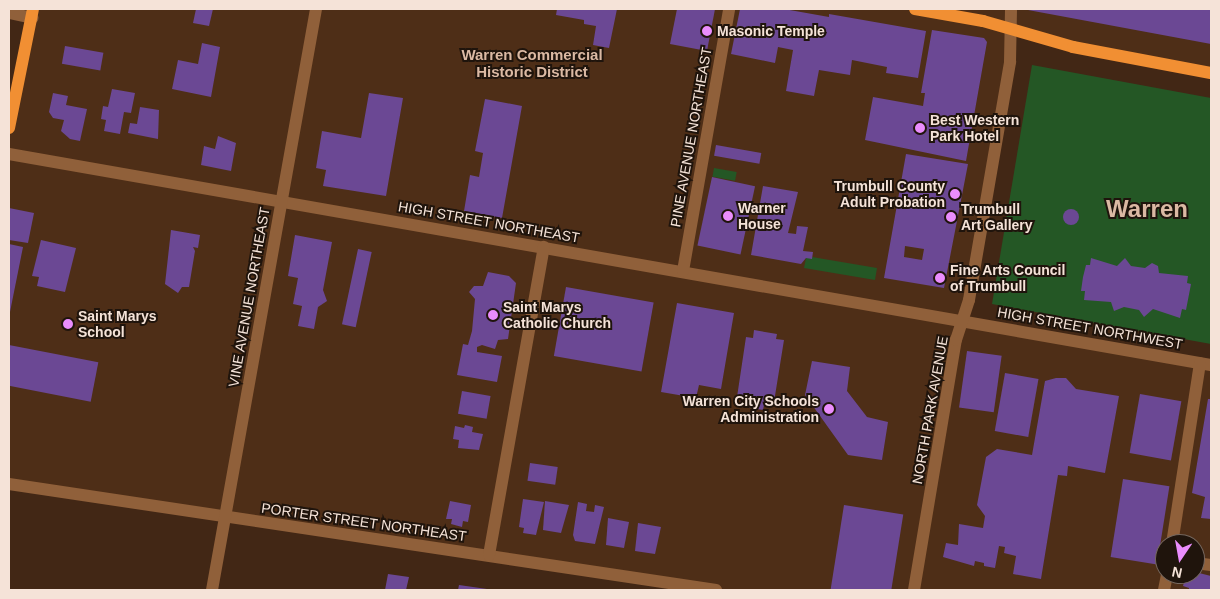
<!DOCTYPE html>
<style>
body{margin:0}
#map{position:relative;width:1220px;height:599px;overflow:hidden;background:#422715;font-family:Arial,sans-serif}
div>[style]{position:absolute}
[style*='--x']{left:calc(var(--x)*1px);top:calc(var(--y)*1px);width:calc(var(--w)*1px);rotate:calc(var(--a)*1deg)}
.built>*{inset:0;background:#4e2e17}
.green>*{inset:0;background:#245725;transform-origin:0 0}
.building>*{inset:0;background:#6b4894;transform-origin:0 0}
.round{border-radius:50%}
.minor>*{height:12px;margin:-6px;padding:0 6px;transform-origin:6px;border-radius:6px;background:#90603a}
.major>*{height:12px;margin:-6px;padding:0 6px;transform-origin:6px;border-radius:6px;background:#f18f33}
.dots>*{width:14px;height:14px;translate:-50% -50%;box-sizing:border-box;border:2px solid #1f140c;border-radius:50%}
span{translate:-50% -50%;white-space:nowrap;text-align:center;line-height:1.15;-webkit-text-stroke:4px #1f140c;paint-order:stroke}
.poi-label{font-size:14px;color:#f5e3d8;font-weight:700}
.left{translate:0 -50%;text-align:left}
.right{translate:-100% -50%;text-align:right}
.street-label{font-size:14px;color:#f5e3d8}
.neighbourhood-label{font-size:15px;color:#dbb9a3;font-weight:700}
.town-label{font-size:24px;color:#dbb9a3;font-weight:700}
.frame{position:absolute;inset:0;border:10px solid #f5e3d8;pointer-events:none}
.north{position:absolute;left:1155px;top:534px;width:50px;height:50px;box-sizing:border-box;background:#1f140c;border:1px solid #75675e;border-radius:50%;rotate:192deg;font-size:14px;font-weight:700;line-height:20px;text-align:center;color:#f5e3d8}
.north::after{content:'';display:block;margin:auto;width:18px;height:22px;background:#ea8dfd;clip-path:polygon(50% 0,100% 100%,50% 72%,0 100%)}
</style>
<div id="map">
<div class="built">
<i style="clip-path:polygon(evenodd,33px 9px,1211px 9px,1211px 73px,1010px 28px,963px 320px,1211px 365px,1211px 590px,716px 590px,9px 484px,9px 128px,33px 9px,1165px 544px,1195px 544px,1195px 574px,1165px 574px,1165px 544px)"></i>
</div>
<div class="green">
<i style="clip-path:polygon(1032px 65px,1211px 98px,1211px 344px,992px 304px)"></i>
<i style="left:714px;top:168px;width:23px;height:9px;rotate:10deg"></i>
<i style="clip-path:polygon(812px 257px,877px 268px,875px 280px,804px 268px,806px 258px)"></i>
</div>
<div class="building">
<i style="clip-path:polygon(196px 9px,213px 9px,209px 26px,193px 23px)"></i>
<i style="clip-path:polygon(557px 9px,617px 9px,609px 48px,593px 45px,596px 26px,584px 24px,584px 20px,556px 15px)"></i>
<i style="clip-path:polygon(677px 9px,715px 9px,707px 51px,670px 44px)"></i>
<i style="clip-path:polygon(740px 9px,784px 9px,829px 17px,829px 14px,926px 31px,918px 78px,886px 73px,887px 67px,852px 60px,850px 75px,819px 70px,814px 96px,786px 91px,793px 50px,778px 47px,775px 63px,731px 54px)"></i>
<i style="clip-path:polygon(1028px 9px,1211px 9px,1211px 44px,1028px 10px)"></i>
<i style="clip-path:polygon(932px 30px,984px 38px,987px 42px,966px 161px,865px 140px,873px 97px,923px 106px,925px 93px,921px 93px)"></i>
<i style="clip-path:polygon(202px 43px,220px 47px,211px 97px,172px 89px,178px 60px,198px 64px)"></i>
<i style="left:65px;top:46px;width:39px;height:18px;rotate:10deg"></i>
<i style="clip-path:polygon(112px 89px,135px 93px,131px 113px,124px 112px,120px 134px,104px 131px,106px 120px,101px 119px,103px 106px,108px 107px)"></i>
<i style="clip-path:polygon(53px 93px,68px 96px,66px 105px,87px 109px,80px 141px,70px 139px,61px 131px,64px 120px,53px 118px,49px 112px)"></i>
<i style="clip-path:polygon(369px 93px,403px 98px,386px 196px,323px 186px,326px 170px,316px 168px,322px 131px,361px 138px)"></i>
<i style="clip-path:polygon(485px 99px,522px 106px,502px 218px,464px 211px,470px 175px,479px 177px,483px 153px,475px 151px)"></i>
<i style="clip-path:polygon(140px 107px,159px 110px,158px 139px,128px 133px,130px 123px,137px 124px)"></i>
<i style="clip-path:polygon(218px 136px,236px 143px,231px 171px,201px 165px,204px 146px,215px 149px)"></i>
<i style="left:716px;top:145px;width:46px;height:11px;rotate:10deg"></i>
<i style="clip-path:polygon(evenodd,906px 154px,968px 164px,944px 288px,884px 278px,906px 154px,905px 246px,924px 249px,922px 260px,904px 257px,905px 246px)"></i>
<i style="left:712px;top:177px;width:44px;height:70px;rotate:12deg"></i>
<i style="clip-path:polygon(763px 186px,798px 192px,788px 233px,796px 234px,797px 226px,808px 227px,803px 251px,813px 252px,812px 259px,806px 258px,801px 264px,751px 255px)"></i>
<i style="clip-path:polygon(9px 208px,34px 213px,28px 243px,9px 240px)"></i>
<i class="round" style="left:1063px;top:209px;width:16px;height:16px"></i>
<i style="clip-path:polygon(171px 230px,200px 235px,198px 248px,193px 247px,195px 251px,189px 287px,182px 287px,178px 293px,165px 284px)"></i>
<i style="clip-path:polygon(295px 235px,332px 242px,323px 290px,327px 301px,318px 307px,314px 329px,298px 326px,302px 306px,293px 304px,298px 278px,288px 276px)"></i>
<i style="clip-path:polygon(41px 240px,76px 248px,65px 292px,37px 286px,39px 277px,32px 276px)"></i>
<i style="clip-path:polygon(9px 244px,23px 247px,10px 312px,9px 312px)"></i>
<i style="left:358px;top:249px;width:14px;height:77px;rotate:12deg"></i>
<i style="clip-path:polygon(1091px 258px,1117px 266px,1125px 258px,1131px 266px,1145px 268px,1152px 263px,1158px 266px,1159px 273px,1188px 276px,1187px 283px,1191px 284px,1186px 310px,1182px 309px,1180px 318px,1153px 309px,1144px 317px,1139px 310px,1124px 307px,1114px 311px,1111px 302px,1084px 300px,1085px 291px,1081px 291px,1083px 277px,1086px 265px,1090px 265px)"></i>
<i style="clip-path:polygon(488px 272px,509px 276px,516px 283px,508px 339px,498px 340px,495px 349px,482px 345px,477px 347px,477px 352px,502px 356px,497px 382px,457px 375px,463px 344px,468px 345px,472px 331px,475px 299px,469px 292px,474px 286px,483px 286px)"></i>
<i style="left:566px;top:287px;width:89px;height:70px;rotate:10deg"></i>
<i style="clip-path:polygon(677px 303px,734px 313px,721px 389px,699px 385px,696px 398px,661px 392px)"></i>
<i style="clip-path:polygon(754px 330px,777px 334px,776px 339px,784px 340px,774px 402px,765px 400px,763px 410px,740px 406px,741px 398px,737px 397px,746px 337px,753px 338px)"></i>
<i style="left:9px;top:345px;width:91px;height:40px;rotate:11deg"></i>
<i style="left:967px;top:351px;width:35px;height:57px;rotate:8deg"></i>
<i style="clip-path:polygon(812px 361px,850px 367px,847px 391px,867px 417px,888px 422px,882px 460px,848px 455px,805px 395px)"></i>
<i style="left:1005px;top:373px;width:34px;height:59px;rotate:10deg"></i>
<i style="clip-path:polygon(1056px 378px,1066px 378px,1076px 389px,1119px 396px,1105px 473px,1068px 466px,1067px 476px,1058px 475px,1041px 579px,1013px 574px,1016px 556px,1004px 553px,1005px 547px,999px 546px,995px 568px,984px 566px,984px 563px,975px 561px,974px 566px,943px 557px,946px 543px,958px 545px,959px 524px,983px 528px,985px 516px,977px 505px,986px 457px,997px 449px,1032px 455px,1045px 381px)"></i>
<i style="left:462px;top:391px;width:29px;height:23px;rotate:10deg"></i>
<i style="left:1140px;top:394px;width:42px;height:60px;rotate:10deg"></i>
<i style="clip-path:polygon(1208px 399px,1211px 399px,1211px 519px,1201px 518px,1205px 497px,1192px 493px)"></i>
<i style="clip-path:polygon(465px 425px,473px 427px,472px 432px,483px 434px,479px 450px,458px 448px,459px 440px,453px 439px,455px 426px,464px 428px)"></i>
<i style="left:530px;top:463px;width:28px;height:18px;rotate:8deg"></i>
<i style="left:1123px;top:479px;width:47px;height:79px;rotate:9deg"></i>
<i style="clip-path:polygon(523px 499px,544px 502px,536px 535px,523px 533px,524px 528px,519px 527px)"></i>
<i style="clip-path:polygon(450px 501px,471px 505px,468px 522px,463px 521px,462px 527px,451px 524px,452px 519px,446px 519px)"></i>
<i style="clip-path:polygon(545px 501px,569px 505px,561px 533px,543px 530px)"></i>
<i style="clip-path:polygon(578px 502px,587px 504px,586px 511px,594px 512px,595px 505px,604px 507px,595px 544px,575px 541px,573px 535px)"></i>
<i style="left:844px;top:505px;width:60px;height:86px;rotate:9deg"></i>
<i style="clip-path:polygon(608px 518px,629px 522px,624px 548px,606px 545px)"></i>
<i style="clip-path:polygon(638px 523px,661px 527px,655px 554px,635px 551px)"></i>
<i style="clip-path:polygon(1195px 572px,1211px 576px,1210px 590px,1189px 590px,1189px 588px,1183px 586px,1186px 574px)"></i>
<i style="clip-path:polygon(388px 574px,409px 577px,406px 590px,385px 590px)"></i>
<i style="clip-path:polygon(459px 585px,487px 589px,486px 590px,458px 590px)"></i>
</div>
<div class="minor">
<i style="--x:9;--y:13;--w:24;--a:12"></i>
<i style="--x:9;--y:154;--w:1220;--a:9.96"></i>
<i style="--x:683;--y:271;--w:266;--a:-80"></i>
<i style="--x:9;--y:484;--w:715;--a:8.53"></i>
<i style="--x:1172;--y:544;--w:183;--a:-81.2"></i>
<i style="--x:489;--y:555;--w:313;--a:-79.9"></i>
<i style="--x:1195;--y:563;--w:16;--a:7"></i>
<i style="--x:212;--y:590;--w:590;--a:-79.85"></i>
<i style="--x:914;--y:590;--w:254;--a:-80.5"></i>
<i style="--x:956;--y:340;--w:42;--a:-72"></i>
<i style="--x:969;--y:300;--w:242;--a:-80.2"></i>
<i style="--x:1010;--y:62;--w:53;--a:-88.9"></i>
<i style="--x:1164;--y:590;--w:16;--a:-79"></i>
</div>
<div class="major">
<i style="--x:915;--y:9;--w:69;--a:10"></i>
<i style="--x:983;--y:21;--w:94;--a:16.1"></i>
<i style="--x:1073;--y:47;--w:140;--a:10.7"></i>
<i style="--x:9;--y:128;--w:121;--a:-78.6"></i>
</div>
<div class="dots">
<i style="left:707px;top:31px;background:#ea8dfd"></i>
<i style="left:920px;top:128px;background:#ea8dfd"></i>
<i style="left:955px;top:194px;background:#ea8dfd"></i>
<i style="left:728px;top:216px;background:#ea8dfd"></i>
<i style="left:951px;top:217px;background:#ea8dfd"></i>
<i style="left:940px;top:278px;background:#ea8dfd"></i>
<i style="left:493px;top:315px;background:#ea8dfd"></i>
<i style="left:68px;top:324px;background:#ea8dfd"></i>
<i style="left:829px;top:409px;background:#ea8dfd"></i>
</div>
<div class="poi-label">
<span class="left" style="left:717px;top:31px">Masonic Temple</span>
<span class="left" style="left:930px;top:128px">Best Western<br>Park Hotel</span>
<span class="right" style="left:945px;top:194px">Trumbull County<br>Adult Probation</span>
<span class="left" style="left:738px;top:216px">Warner<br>House</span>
<span class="left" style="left:961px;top:217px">Trumbull<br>Art Gallery</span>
<span class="left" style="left:950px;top:278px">Fine Arts Council<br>of Trumbull</span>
<span class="left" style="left:503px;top:315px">Saint Marys<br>Catholic Church</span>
<span class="left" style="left:78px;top:324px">Saint Marys<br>School</span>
<span class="right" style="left:819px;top:409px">Warren City Schools<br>Administration</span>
</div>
<div class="street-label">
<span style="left:691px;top:137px;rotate:-80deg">PINE AVENUE NORTHEAST</span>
<span style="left:489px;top:222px;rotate:10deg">HIGH STREET NORTHEAST</span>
<span style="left:249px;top:297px;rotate:-80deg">VINE AVENUE NORTHEAST</span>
<span style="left:1090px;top:328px;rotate:10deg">HIGH STREET NORTHWEST</span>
<span style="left:930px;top:410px;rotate:-80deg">NORTH PARK AVENUE</span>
<span style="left:364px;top:522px;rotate:8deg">PORTER STREET NORTHEAST</span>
</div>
<div class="neighbourhood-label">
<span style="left:532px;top:63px">Warren Commercial<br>Historic District</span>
</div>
<div class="town-label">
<span style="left:1147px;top:209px">Warren</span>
</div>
<div class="frame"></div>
<div class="north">N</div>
</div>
